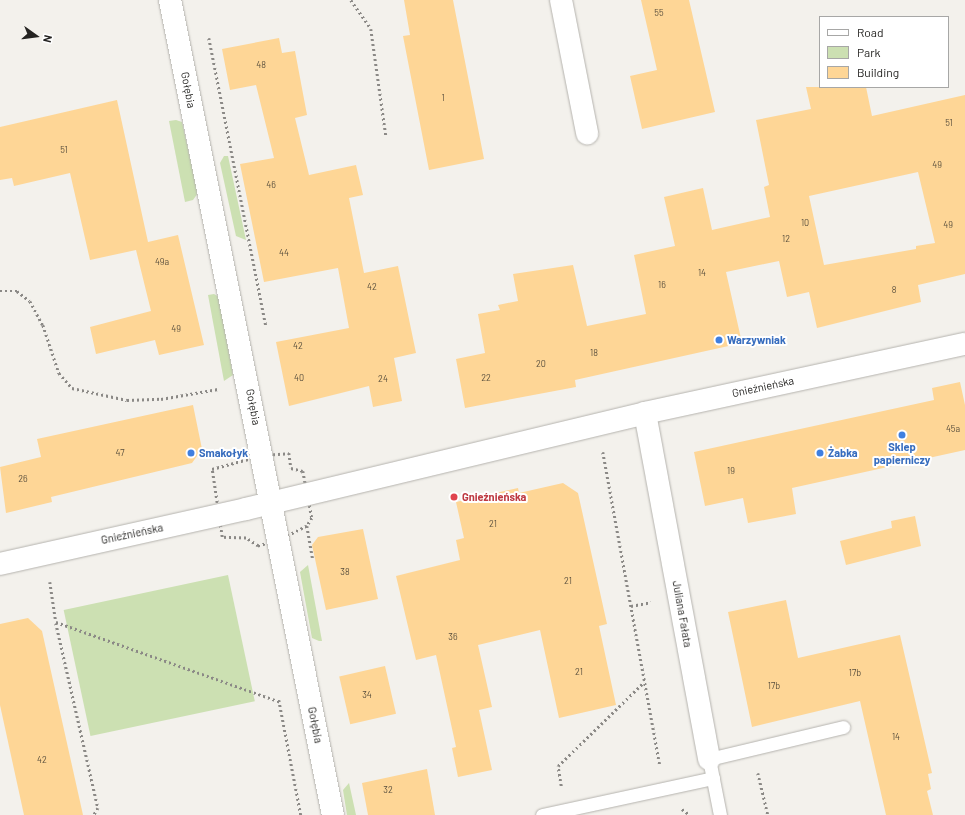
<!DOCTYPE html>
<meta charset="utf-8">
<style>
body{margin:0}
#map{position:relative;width:965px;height:815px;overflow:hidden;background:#f3f1ec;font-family:Barlow,sans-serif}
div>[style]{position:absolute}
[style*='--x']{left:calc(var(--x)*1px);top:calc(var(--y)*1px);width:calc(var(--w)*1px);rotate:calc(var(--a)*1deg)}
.green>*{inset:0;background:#cce0b2;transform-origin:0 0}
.building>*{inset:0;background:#fed696;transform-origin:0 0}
.path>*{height:2.5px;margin-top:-1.25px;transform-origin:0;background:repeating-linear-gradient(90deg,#8b8986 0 2px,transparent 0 5px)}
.roads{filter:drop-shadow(0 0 1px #b5b3ae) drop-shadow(0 0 1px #b5b3ae)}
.lane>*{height:13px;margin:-6.5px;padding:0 6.5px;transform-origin:6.5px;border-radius:6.5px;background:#fff}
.street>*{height:22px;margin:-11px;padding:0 11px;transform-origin:11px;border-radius:11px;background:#fff}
.dots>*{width:11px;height:11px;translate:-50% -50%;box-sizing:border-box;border:2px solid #fff;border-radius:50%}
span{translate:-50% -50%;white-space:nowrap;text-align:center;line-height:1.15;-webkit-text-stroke:4px #fff;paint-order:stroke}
.number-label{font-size:9px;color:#5a503e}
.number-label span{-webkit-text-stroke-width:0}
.street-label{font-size:11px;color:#242321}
.shop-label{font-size:11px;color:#366cbe;font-weight:700}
.left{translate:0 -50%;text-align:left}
.health-label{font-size:11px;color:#be3a42;font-weight:700}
.legend{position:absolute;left:819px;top:16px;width:130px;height:72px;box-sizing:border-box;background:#fff;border:1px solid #a7a7a6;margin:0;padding:5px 7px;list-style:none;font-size:12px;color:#242321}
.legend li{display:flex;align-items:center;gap:8px;height:20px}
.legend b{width:20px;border:1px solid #a7a7a6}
.north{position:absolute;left:16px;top:16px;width:40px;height:40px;-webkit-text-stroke:3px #fff;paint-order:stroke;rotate:104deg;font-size:11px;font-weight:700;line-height:16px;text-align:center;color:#242321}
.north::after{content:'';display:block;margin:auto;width:14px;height:18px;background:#242321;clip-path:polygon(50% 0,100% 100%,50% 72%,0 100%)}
</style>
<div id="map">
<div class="green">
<i style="clip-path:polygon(176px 120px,182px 122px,198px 193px,193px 200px,185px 202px,169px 121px)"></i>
<i style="clip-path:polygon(224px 156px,228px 156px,246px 240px,236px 236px,220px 163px)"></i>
<i style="clip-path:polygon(214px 294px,219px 297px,233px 375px,224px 381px,208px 295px)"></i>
<i style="clip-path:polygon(308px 565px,322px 641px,319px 641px,312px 638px,300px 572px)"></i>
<i style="left:228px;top:575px;width:129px;height:168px;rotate:78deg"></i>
<i style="clip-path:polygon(349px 783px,356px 815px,347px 815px,343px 790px)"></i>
</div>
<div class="building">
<i style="clip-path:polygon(404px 0,453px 0,484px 159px,429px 170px,403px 36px,410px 35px)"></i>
<i style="clip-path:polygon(641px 0,689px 0,715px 112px,642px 129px,630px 76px,657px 70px)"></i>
<i style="clip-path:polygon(279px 38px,282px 53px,295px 51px,307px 115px,295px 118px,309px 175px,356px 165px,363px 195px,349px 198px,364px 273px,398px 266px,416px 353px,394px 358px,402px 401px,373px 407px,369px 386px,289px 406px,276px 342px,349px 328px,338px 268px,264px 282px,240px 164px,274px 158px,256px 85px,230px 90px,222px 49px)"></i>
<i style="clip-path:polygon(evenodd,806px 87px,866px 87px,872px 116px,965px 95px,965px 274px,918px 285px,921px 302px,817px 328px,809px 292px,787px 297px,779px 261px,726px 272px,742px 343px,575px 380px,576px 387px,465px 408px,456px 359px,485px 353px,478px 314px,500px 310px,498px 305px,518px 301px,513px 274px,573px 265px,587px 326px,646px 314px,634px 255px,675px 246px,664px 197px,703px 188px,712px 230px,770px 217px,764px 187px,769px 185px,756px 120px,811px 109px,806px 87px,918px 172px,935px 243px,916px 246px,916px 249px,824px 265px,809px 196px,918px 172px)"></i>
<i style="clip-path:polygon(117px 100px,148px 242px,178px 235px,204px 345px,159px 355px,155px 340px,96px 354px,90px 327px,151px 311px,136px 250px,90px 260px,70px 173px,14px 186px,12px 178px,0 180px,0 127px)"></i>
<i style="clip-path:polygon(960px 382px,965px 405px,965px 450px,792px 488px,796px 514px,748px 523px,743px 498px,705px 506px,694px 452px,934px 400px,932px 388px)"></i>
<i style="clip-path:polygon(193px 405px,202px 449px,192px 463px,51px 497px,52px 502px,6px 513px,0 467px,41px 457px,37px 439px)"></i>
<i style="clip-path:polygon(563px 483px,578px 493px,607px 624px,599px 626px,616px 705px,559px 718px,540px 630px,478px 645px,492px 707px,479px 710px,492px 770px,458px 777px,452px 748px,456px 747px,436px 655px,416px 660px,396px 576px,460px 560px,456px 540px,464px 538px,456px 502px,518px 488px,519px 493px)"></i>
<i style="clip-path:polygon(915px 516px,921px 546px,846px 565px,840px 541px,892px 528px,891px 521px)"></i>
<i style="clip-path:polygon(363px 529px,378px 599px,326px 610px,312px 545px,318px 537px)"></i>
<i style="clip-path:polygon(786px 600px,798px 658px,900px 635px,932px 773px,928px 774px,931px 789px,927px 791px,933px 815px,886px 815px,860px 701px,752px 727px,728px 612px)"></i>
<i style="clip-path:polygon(28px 618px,42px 631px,83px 815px,24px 815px,0 705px,0 624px)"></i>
<i style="left:385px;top:666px;width:49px;height:47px;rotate:77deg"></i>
<i style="clip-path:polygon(427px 769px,435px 815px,368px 815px,362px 783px)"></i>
</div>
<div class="path">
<i style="--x:351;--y:0;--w:35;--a:55"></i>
<i style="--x:371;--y:29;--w:108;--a:82"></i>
<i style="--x:209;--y:38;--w:293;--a:78.8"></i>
<i style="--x:0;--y:291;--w:17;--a:0"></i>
<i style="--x:17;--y:291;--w:16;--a:38"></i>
<i style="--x:30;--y:301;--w:27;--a:62"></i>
<i style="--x:43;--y:325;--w:51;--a:71.6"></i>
<i style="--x:59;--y:373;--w:20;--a:49"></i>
<i style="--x:72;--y:388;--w:56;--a:12.3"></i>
<i style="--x:127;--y:400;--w:34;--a:-2"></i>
<i style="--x:161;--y:399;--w:58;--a:-10"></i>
<i style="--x:603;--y:452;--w:319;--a:79.7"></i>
<i style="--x:289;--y:453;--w:15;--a:82"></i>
<i style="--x:291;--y:468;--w:12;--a:14"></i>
<i style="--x:303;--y:471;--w:48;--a:79.2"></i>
<i style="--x:312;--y:518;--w:9;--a:122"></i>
<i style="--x:307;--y:526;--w:31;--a:153"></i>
<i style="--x:279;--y:540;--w:22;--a:164"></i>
<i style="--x:258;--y:546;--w:14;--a:-146"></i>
<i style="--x:246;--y:538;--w:24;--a:-178"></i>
<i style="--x:222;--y:537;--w:69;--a:-98.4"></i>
<i style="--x:212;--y:469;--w:53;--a:-15.4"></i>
<i style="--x:263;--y:455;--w:26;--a:-4"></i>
<i style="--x:307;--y:526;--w:34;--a:80"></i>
<i style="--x:50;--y:582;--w:40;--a:81.5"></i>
<i style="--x:56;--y:622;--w:239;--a:19.6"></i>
<i style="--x:631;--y:606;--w:20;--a:-11"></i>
<i style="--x:56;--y:623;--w:190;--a:77.2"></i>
<i style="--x:98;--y:808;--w:8;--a:120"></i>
<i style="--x:279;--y:700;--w:117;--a:79.2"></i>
<i style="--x:758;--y:773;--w:43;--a:76.6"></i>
<i style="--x:561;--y:786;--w:20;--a:-99"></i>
<i style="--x:558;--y:766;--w:120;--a:-44.3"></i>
<i style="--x:682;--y:809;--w:10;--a:37"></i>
</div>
<div class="roads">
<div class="lane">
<i style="--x:542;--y:815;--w:175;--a:-12.2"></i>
<i style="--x:720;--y:815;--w:57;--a:-101.1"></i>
<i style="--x:709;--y:759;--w:138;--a:-13.4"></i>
</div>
<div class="street">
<i style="--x:170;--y:0;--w:831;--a:78.69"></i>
<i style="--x:561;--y:0;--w:136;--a:78.9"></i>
<i style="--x:645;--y:413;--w:352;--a:79.5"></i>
<i style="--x:0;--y:564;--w:252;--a:-12.6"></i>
<i style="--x:246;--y:509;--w:410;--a:-13.5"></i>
<i style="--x:645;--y:413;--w:327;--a:-12.2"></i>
</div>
</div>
<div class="dots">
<i style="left:719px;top:340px;background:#3f7fe0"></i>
<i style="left:902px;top:435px;background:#3f7fe0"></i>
<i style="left:191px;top:453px;background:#3f7fe0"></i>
<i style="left:820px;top:453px;background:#3f7fe0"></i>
<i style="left:454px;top:497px;background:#e0444e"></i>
</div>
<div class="number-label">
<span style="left:659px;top:13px">55</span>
<span style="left:261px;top:65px">48</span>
<span style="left:443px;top:98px">1</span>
<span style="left:949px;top:123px">51</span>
<span style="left:64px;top:150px">51</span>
<span style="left:937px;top:165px">49</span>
<span style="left:271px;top:185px">46</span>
<span style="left:805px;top:223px">10</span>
<span style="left:948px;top:225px">49</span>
<span style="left:786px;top:239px">12</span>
<span style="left:284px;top:253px">44</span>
<span style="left:162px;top:262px">49a</span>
<span style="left:702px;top:273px">14</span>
<span style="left:662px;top:285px">16</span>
<span style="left:372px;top:287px">42</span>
<span style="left:894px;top:290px">8</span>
<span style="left:176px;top:329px">49</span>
<span style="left:298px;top:346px">42</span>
<span style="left:594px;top:353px">18</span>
<span style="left:541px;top:364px">20</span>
<span style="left:299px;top:378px">40</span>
<span style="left:486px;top:378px">22</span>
<span style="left:383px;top:379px">24</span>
<span style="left:953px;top:429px">45a</span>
<span style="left:120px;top:453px">47</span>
<span style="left:731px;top:471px">19</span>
<span style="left:23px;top:479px">26</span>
<span style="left:493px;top:524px">21</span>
<span style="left:345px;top:572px">38</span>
<span style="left:568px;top:581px">21</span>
<span style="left:453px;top:637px">36</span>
<span style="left:579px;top:672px">21</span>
<span style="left:855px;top:673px">17b</span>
<span style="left:774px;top:686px">17b</span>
<span style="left:367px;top:695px">34</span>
<span style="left:896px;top:737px">14</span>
<span style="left:42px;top:760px">42</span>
<span style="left:388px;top:790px">32</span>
</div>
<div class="street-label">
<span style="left:188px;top:90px;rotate:79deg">Gołębia</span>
<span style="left:763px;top:387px;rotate:-12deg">Gnieźnieńska</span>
<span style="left:253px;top:407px;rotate:79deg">Gołębia</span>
<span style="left:132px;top:534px;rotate:-12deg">Gnieźnieńska</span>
<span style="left:682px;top:614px;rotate:80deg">Juliana Fałata</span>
<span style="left:315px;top:725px;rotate:79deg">Gołębia</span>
</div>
<div class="shop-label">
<span class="left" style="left:727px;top:340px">Warzywniak</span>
<span style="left:902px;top:454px">Sklep<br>papierniczy</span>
<span class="left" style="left:199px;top:453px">Smakołyk</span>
<span class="left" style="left:828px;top:453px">Żabka</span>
</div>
<div class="health-label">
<span class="left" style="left:462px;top:497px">Gnieźnieńska</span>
</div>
<ul class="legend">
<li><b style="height:5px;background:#fff"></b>Road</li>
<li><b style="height:11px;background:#cce0b2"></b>Park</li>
<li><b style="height:11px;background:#fed696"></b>Building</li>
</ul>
<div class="north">N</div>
</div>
